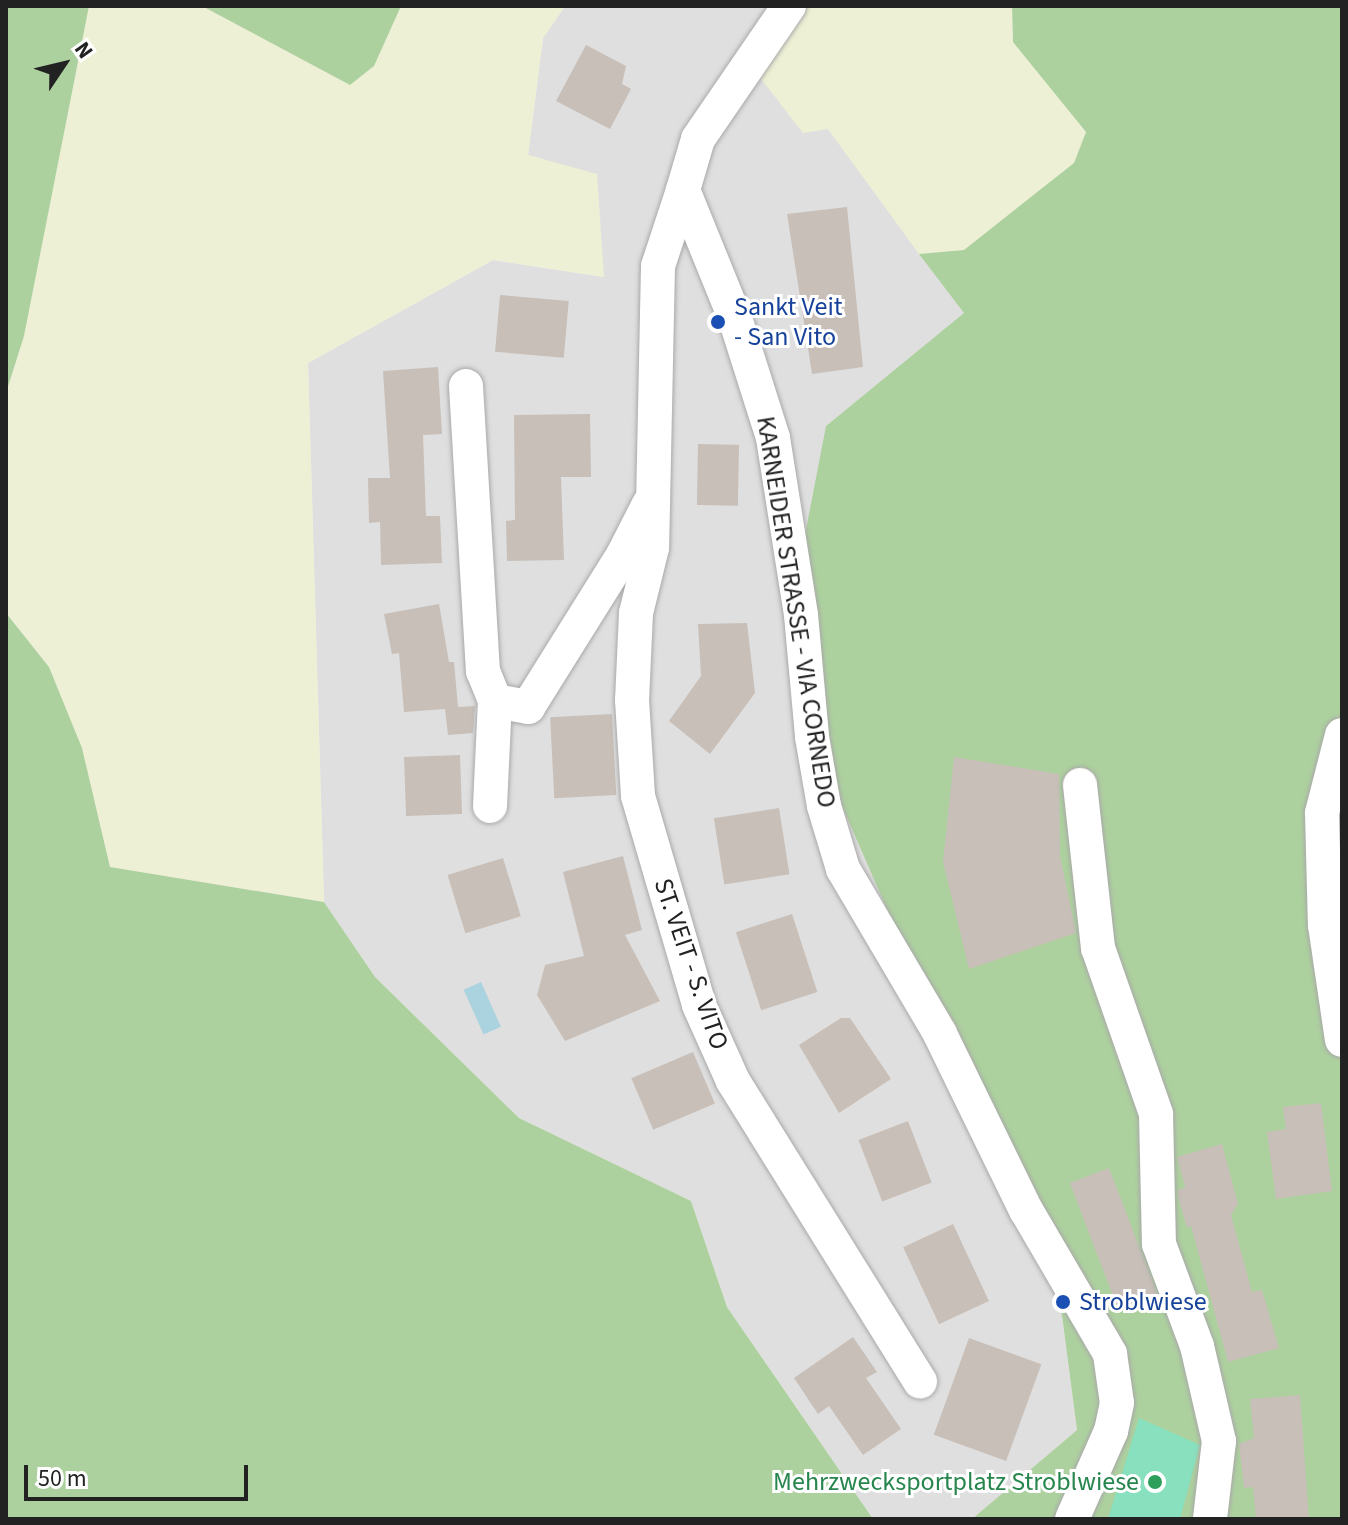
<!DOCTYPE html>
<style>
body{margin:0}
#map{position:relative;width:1348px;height:1525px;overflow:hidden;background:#f2efe9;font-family:"Source Sans 3",sans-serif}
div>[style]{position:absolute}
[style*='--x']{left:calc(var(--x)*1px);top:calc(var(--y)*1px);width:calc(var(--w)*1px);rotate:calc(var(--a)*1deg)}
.residential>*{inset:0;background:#e0dfdf}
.farmland>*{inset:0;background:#eef0d5}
.forest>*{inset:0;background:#add19e}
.pitch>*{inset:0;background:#88e0be}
.water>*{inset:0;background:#aad3df;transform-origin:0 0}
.building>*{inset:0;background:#c7bfb8;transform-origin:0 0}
.roads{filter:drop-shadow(0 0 2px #a9a9a9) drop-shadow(0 0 2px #a9a9a9)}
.minor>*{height:34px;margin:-17px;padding:0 17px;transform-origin:17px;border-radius:17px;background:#fff}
.dots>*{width:22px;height:22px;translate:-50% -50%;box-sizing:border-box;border:4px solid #fff;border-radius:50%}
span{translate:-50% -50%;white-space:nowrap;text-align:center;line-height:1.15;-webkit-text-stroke:6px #fff;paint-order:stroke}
.transit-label{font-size:26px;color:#164399}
.left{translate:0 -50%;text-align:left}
.street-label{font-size:26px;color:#222}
.leisure-label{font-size:26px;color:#27864d}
.right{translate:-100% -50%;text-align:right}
.frame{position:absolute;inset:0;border:8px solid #222;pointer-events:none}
.north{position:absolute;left:24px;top:24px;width:80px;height:80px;-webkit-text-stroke:6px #fff;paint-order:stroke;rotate:55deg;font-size:22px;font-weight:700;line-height:32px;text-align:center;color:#222}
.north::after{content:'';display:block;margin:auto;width:28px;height:36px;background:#222;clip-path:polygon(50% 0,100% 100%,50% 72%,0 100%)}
.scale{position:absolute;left:24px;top:1465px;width:224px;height:36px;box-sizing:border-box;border:4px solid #222;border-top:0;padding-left:10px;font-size:24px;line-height:28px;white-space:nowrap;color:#222;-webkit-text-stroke:6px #fff;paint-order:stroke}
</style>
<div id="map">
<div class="residential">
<i style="clip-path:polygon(565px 6px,807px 6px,759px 76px,828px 129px,965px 313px,826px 426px,1055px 1262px,1077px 1430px,972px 1519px,873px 1519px,727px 1307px,691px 1201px,519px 1118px,375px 977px,324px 902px,308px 363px,493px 260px,603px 277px,528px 155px,543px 38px)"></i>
</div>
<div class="farmland">
<i style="clip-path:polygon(89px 6px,202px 6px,350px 85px,374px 66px,401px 6px,565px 6px,543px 38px,528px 155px,597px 174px,604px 277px,493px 260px,308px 363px,324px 902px,110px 867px,82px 748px,49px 667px,6px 612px,6px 393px,24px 336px)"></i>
<i style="clip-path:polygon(807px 6px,1012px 6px,1013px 42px,1086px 132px,1074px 163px,964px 250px,919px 254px,828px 129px,803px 133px,759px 76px)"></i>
</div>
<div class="forest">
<i style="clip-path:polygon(6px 6px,89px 6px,24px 336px,6px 393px)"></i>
<i style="clip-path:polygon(202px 6px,401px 6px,374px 66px,350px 85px)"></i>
<i style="clip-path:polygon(1012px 6px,1342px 6px,1342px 1519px,972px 1519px,1077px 1430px,1055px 1262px,950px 1054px,812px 737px,803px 545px,826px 426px,964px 313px,919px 254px,964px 250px,1074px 163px,1086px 132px,1013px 42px)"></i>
<i style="clip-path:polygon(6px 613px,49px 667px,82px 748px,110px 867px,324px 902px,375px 977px,519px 1118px,691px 1201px,727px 1307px,873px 1519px,6px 1519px)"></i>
</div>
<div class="pitch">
<i style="clip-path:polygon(1139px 1418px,1200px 1445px,1180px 1519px,1108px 1519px)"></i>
</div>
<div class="water">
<i style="left:481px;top:982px;width:49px;height:19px;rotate:66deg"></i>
</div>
<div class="building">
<i style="clip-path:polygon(586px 45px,626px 66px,622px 84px,631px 89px,610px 129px,556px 101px)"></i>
<i style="clip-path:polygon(847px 207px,863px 367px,812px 374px,787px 214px)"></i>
<i style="left:500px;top:295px;width:69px;height:57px;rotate:5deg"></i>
<i style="clip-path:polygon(438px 367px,442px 434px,423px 435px,426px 516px,440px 516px,442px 563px,381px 565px,380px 522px,369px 523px,368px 478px,390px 478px,383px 371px)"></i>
<i style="clip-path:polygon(590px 414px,591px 477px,561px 477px,564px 560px,507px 561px,506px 521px,515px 520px,514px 415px)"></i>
<i style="left:698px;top:444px;width:41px;height:61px;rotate:1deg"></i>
<i style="clip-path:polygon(439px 604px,449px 662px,454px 662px,458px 707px,475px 706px,473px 733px,448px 735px,445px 709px,404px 712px,399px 653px,392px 654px,384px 614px)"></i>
<i style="clip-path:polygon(747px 623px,755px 693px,710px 754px,669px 721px,701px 676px,698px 624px)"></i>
<i style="left:612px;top:714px;width:81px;height:62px;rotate:87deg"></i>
<i style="left:460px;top:755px;width:59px;height:56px;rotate:88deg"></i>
<i style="clip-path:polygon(954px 757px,1059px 774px,1060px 856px,1076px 933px,969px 969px,943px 862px)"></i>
<i style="left:779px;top:808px;width:67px;height:66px;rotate:81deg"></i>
<i style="clip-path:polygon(623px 856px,642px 930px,625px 935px,660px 1001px,565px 1041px,537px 995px,545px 965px,584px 956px,563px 872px)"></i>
<i style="left:503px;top:858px;width:61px;height:58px;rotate:73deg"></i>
<i style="left:792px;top:914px;width:82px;height:59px;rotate:72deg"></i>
<i style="clip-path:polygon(841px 1018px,850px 1018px,891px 1079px,839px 1113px,799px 1045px)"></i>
<i style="left:693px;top:1052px;width:56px;height:67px;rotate:67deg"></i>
<i style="clip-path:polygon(1321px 1103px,1332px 1191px,1276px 1199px,1267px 1132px,1286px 1129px,1283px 1107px)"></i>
<i style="left:908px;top:1121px;width:66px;height:53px;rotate:69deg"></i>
<i style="clip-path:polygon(1222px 1144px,1238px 1204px,1231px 1215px,1252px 1292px,1262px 1290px,1279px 1348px,1228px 1362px,1191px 1226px,1187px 1228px,1178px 1196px,1178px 1190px,1185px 1187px,1177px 1157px)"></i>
<i style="left:1109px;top:1168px;width:136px;height:42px;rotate:69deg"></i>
<i style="left:953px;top:1224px;width:85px;height:55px;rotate:65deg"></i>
<i style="clip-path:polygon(853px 1337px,877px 1372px,866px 1378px,901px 1429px,863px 1455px,829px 1406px,818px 1414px,794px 1378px)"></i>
<i style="left:969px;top:1338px;width:77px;height:103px;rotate:20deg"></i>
<i style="clip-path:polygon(1300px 1395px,1309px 1519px,1256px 1519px,1253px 1487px,1244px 1488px,1239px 1444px,1254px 1438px,1250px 1399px)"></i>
</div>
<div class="roads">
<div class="minor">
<i style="--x:789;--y:6;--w:161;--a:124.4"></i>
<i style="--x:698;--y:139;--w:53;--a:106.4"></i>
<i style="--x:683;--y:190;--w:138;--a:67.9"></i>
<i style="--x:735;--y:318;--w:126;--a:72.4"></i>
<i style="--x:773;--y:438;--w:179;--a:81"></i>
<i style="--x:801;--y:615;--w:122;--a:84.8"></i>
<i style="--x:812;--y:737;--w:70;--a:80.1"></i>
<i style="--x:824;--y:806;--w:66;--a:73.2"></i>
<i style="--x:843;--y:869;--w:191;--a:59.5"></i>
<i style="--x:940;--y:1034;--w:196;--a:64"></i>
<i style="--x:1026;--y:1210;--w:167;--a:59.7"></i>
<i style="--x:1110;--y:1354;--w:49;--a:81.9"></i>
<i style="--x:1117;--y:1403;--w:29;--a:102"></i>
<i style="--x:1111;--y:1431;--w:96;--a:113.9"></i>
<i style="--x:683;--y:190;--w:80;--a:108.2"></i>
<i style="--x:658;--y:266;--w:282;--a:91.2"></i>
<i style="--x:652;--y:548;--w:67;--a:103.8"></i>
<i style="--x:636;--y:613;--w:87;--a:92.6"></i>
<i style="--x:632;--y:700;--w:96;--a:86.4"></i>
<i style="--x:638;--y:796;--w:218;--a:73.7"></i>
<i style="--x:699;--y:1005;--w:83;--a:65.9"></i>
<i style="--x:733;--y:1081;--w:354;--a:58.1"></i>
<i style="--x:466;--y:386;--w:286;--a:86.6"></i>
<i style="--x:483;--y:671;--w:32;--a:68"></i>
<i style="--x:495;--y:701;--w:34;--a:10"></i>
<i style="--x:528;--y:707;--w:179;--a:-58"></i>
<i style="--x:623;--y:555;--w:57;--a:-63"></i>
<i style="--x:1342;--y:735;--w:81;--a:104.4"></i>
<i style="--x:1322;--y:813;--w:112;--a:88.5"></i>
<i style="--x:1325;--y:925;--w:116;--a:81.6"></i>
<i style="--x:1080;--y:785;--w:164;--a:83.7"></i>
<i style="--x:1098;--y:948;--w:176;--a:70.7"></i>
<i style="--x:1156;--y:1114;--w:130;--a:88.7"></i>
<i style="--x:1159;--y:1244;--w:109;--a:69.6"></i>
<i style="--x:1197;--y:1346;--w:98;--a:77"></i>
<i style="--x:1219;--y:1441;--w:79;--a:96.6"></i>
<i style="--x:490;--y:806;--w:105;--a:-87.3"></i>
</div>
</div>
<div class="dots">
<i style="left:718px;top:322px;background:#1a4fb4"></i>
<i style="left:1063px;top:1302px;background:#1a4fb4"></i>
<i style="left:1155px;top:1482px;background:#2e9e5b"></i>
</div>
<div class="transit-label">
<span class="left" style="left:734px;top:322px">Sankt Veit<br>- San Vito</span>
<span class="left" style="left:1079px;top:1302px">Stroblwiese</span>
</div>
<div class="street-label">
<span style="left:796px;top:612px;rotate:81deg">KARNEIDER STRASSE - VIA CORNEDO</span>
<span style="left:691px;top:964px;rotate:71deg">ST. VEIT - S. VITO</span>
</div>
<div class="leisure-label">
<span class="right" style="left:1139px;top:1482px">Mehrzwecksportplatz Stroblwiese</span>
</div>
<div class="frame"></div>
<div class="north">N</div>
<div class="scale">50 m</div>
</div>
